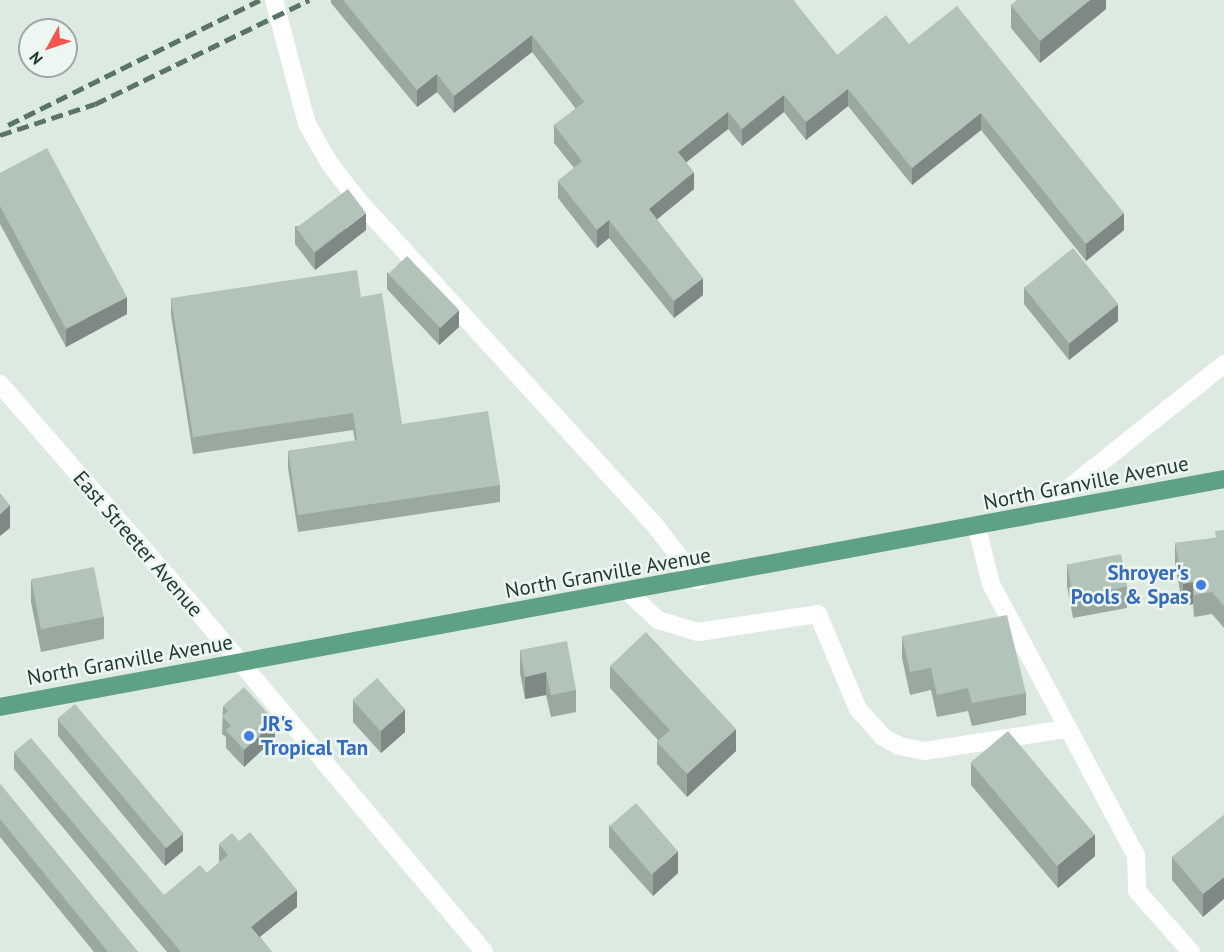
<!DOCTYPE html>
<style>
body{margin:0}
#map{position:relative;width:1224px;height:952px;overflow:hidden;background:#ddeae1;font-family:"PT Sans",sans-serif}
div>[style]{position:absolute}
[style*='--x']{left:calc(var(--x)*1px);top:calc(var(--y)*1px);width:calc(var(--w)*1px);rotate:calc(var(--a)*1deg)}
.minor>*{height:18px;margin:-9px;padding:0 9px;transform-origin:9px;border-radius:9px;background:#fff}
.major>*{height:18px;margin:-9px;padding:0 9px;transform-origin:9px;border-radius:9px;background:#5fa184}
.rail>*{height:4.5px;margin-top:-2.25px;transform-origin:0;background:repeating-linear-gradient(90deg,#587568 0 12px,transparent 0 18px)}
.wall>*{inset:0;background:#99a9a0}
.shaded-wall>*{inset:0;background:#7d8982}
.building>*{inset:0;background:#b2c4ba;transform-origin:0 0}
.dots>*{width:16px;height:16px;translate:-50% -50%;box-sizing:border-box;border:3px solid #edf6f0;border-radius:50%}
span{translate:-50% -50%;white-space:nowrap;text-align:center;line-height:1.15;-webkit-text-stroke:5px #edf6f0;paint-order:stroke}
.street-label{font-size:21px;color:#1e392d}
.shop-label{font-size:21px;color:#366cbe;font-weight:700}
.right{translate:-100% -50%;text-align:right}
.left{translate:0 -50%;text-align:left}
.north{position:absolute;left:18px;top:18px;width:60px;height:60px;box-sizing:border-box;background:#edf6f0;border:2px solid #9aaaa2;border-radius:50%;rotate:230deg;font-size:16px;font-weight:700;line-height:24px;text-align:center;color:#1e392d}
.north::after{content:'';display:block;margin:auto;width:21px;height:27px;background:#f8554c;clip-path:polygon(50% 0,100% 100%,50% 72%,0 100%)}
</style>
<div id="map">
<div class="minor">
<i style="--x:274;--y:0;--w:128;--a:75.1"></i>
<i style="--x:307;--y:124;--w:46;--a:60.1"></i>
<i style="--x:330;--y:164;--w:44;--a:52.4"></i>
<i style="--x:357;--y:199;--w:445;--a:47.6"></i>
<i style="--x:657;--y:528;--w:66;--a:52.4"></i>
<i style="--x:0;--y:384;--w:302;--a:49"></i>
<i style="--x:198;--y:612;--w:444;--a:49.9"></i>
<i style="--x:1035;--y:515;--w:242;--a:-38.6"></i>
<i style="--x:977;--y:528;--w:58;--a:76"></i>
<i style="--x:991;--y:584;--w:307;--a:61.9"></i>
<i style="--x:1136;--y:855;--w:36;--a:88"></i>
<i style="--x:1137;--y:891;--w:81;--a:48.5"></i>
<i style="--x:628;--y:592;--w:41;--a:43"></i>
<i style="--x:658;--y:620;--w:42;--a:16.7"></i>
<i style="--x:698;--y:632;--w:121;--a:-8.5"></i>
<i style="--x:818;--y:614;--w:103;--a:67.2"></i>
<i style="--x:858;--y:709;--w:38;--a:48"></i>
<i style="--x:883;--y:737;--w:18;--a:29"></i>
<i style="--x:899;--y:746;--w:26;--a:11"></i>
<i style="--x:925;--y:751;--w:143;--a:-8.9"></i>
</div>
<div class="major">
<i style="--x:0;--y:707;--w:1245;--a:-10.55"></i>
</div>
<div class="rail">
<i style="--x:8;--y:125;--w:281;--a:-26.4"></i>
<i style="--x:0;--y:135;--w:100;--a:-18.1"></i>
<i style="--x:95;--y:104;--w:238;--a:-25.9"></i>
</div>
<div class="wall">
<i style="clip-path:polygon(331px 0,793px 0,837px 55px,909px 44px,1124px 230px,1086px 261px,981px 130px,912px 185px,848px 106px,806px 140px,784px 112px,742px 146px,728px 129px,686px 162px,694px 189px,657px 219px,703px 295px,674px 318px,609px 238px,597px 248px,558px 198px,558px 181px,574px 168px,554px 143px,554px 125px,576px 109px,532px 52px,454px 113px,437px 92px,417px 107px,331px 3px)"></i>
<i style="clip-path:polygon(1106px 0,1106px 9px,1040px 63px,1011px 28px,1011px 5px)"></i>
<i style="clip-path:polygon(0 173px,127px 314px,66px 347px,0 224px)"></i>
<i style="clip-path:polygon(295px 226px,366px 230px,315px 270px,295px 244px)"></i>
<i style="clip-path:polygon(387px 272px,459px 327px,439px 345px,387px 289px)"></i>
<i style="clip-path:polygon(1024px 287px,1118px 321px,1069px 360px,1024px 304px)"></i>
<i style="clip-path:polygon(361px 297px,402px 424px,500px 485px,500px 502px,298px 532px,288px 468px,288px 451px,355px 441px,353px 430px,193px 454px,171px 315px,171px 298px)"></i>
<i style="clip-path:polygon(1224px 530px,1224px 628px,1212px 614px,1194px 617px,1193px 604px,1183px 606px,1175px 565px,1175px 543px,1215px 538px)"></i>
<i style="clip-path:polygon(1067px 564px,1127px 586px,1127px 608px,1073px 618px,1067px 586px)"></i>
<i style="clip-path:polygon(31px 580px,104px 617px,104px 639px,41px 652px,31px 602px)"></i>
<i style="clip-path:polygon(902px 636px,1026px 693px,1026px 715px,972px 726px,968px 711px,937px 717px,931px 690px,910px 695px,902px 658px)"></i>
<i style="clip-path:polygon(520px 650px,576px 690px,576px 712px,551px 717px,546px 695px,525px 699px,520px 673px)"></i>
<i style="clip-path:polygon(610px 666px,736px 751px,687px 797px,657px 764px,657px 742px,658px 740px,610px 688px)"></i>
<i style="clip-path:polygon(353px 700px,405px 732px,381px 753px,353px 722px)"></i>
<i style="clip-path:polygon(223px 706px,275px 738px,244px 767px,226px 748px,226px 737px,222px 734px)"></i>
<i style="clip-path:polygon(58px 719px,183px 851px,165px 866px,58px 736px)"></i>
<i style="clip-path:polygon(14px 752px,164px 895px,207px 873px,220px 862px,219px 861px,219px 844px,297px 907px,260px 937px,272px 952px,167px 952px,14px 769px)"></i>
<i style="clip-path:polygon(971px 763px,1095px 856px,1058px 888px,971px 785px)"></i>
<i style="clip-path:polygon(0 784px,138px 952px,94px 952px,0 837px)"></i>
<i style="clip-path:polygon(1224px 815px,1203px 917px,1172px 880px,1172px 857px)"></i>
<i style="clip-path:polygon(609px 825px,678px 873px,653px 896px,609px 847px)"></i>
</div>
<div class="shaded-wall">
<i style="clip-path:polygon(1090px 0,1106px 0,1106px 9px,1040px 63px,1040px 41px)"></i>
<i style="clip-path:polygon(532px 35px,532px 52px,454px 113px,454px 96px)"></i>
<i style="clip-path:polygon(437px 74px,437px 92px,417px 107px,417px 90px)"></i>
<i style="clip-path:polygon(848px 89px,848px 106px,806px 140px,806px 122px)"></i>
<i style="clip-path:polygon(784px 95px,784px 112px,742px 146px,742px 129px)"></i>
<i style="clip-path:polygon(728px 112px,728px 129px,678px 169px,678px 152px)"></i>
<i style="clip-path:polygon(981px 113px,981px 130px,912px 185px,912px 168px)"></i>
<i style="clip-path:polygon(694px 172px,694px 189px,649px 226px,649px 209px)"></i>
<i style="clip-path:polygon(366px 213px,366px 230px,315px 270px,315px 253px)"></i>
<i style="clip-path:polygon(1124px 213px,1124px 230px,1086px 261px,1086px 244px)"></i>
<i style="clip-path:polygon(609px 220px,609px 238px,597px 248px,597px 230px)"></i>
<i style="clip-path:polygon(703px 278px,703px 295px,674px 318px,674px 301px)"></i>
<i style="clip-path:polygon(127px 297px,127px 314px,66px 347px,66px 329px)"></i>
<i style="clip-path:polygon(1118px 304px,1118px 321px,1069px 360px,1069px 343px)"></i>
<i style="clip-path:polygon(459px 310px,459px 327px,439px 345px,439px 328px)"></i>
<i style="clip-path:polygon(10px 505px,10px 528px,0 536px,0 514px)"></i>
<i style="clip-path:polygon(1193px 582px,1193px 604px,1183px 606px,1183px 584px)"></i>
<i style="clip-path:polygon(546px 672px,546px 695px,525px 699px,525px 677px)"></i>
<i style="clip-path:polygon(405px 709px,405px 732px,381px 753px,381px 731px)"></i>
<i style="clip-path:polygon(275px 721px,275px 738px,244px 767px,244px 750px)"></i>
<i style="clip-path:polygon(736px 729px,736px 751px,687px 797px,687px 774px)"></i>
<i style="clip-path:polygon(183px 834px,183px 851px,165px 866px,165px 849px)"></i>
<i style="clip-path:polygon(1095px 834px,1095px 856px,1058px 888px,1058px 865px)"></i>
<i style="clip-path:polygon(678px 851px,678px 873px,653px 896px,653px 874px)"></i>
<i style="clip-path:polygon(1224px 877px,1224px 899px,1203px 917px,1203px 894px)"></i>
<i style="clip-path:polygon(297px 890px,297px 907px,251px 944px,251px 927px)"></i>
</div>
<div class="building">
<i style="clip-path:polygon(343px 0,793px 0,837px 55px,886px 15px,909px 44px,957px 6px,1124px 213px,1086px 244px,981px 113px,912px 168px,848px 89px,806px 122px,784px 95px,742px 129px,728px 112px,678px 152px,694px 172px,649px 209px,703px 278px,674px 301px,609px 220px,597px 230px,558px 181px,582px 161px,554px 125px,584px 102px,532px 35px,454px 96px,437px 74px,417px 90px)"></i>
<i style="clip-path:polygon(1017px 0,1090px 0,1040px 41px,1011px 5px)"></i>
<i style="clip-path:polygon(47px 148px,127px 297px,66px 329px,0 206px,0 173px)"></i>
<i style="left:348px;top:189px;width:30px;height:65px;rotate:53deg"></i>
<i style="left:1073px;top:248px;width:72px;height:63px;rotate:51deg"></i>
<i style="left:407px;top:256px;width:75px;height:26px;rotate:46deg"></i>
<i style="clip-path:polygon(357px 270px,361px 297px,382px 293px,402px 424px,488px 411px,500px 485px,298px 515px,288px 451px,357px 440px,353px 413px,193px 437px,171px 298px)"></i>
<i style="clip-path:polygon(0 493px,10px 505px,0 514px)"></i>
<i style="clip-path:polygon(1224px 530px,1224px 606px,1212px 592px,1194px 595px,1193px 582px,1183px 584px,1175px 543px,1216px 538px,1215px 531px)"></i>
<i style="left:1121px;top:554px;width:33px;height:55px;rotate:79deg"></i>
<i style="left:94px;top:567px;width:51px;height:64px;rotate:79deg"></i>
<i style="clip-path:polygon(1007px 615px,1026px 693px,972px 703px,968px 688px,937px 695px,931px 668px,910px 672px,902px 636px)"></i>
<i style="clip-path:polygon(646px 632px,736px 729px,687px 774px,657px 742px,670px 730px,610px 666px)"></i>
<i style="clip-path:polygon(567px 641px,576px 690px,551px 695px,546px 672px,525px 677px,520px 650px)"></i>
<i style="left:377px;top:678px;width:42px;height:33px;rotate:48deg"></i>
<i style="clip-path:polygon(244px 687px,275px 721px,244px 750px,226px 730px,231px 726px,222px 716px,228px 711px,223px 706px)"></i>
<i style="left:75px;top:704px;width:169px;height:23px;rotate:50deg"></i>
<i style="left:1008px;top:731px;width:135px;height:49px;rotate:50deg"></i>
<i style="clip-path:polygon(31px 738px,164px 895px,200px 865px,207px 873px,228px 855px,219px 844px,232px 833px,239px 841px,250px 832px,297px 890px,251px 927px,272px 952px,181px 952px,14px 752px)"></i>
<i style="clip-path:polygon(0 784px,138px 952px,108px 952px,0 819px)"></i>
<i style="left:636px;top:803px;width:64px;height:35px;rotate:49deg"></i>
<i style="clip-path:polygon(1224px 815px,1224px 877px,1203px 894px,1172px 857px)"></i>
</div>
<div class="dots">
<i style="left:1201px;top:585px;background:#3f7fe0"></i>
<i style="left:249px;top:736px;background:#3f7fe0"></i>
</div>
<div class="street-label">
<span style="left:1086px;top:483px;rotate:-11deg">North Granville Avenue</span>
<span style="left:138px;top:544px;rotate:49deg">East Streeter Avenue</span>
<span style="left:608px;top:573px;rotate:-10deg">North Granville Avenue</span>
<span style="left:130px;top:660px;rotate:-10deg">North Granville Avenue</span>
</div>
<div class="shop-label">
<span class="right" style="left:1189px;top:585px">Shroyer's<br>Pools &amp; Spas</span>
<span class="left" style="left:261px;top:736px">JR's<br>Tropical Tan</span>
</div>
<div class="north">N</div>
</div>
